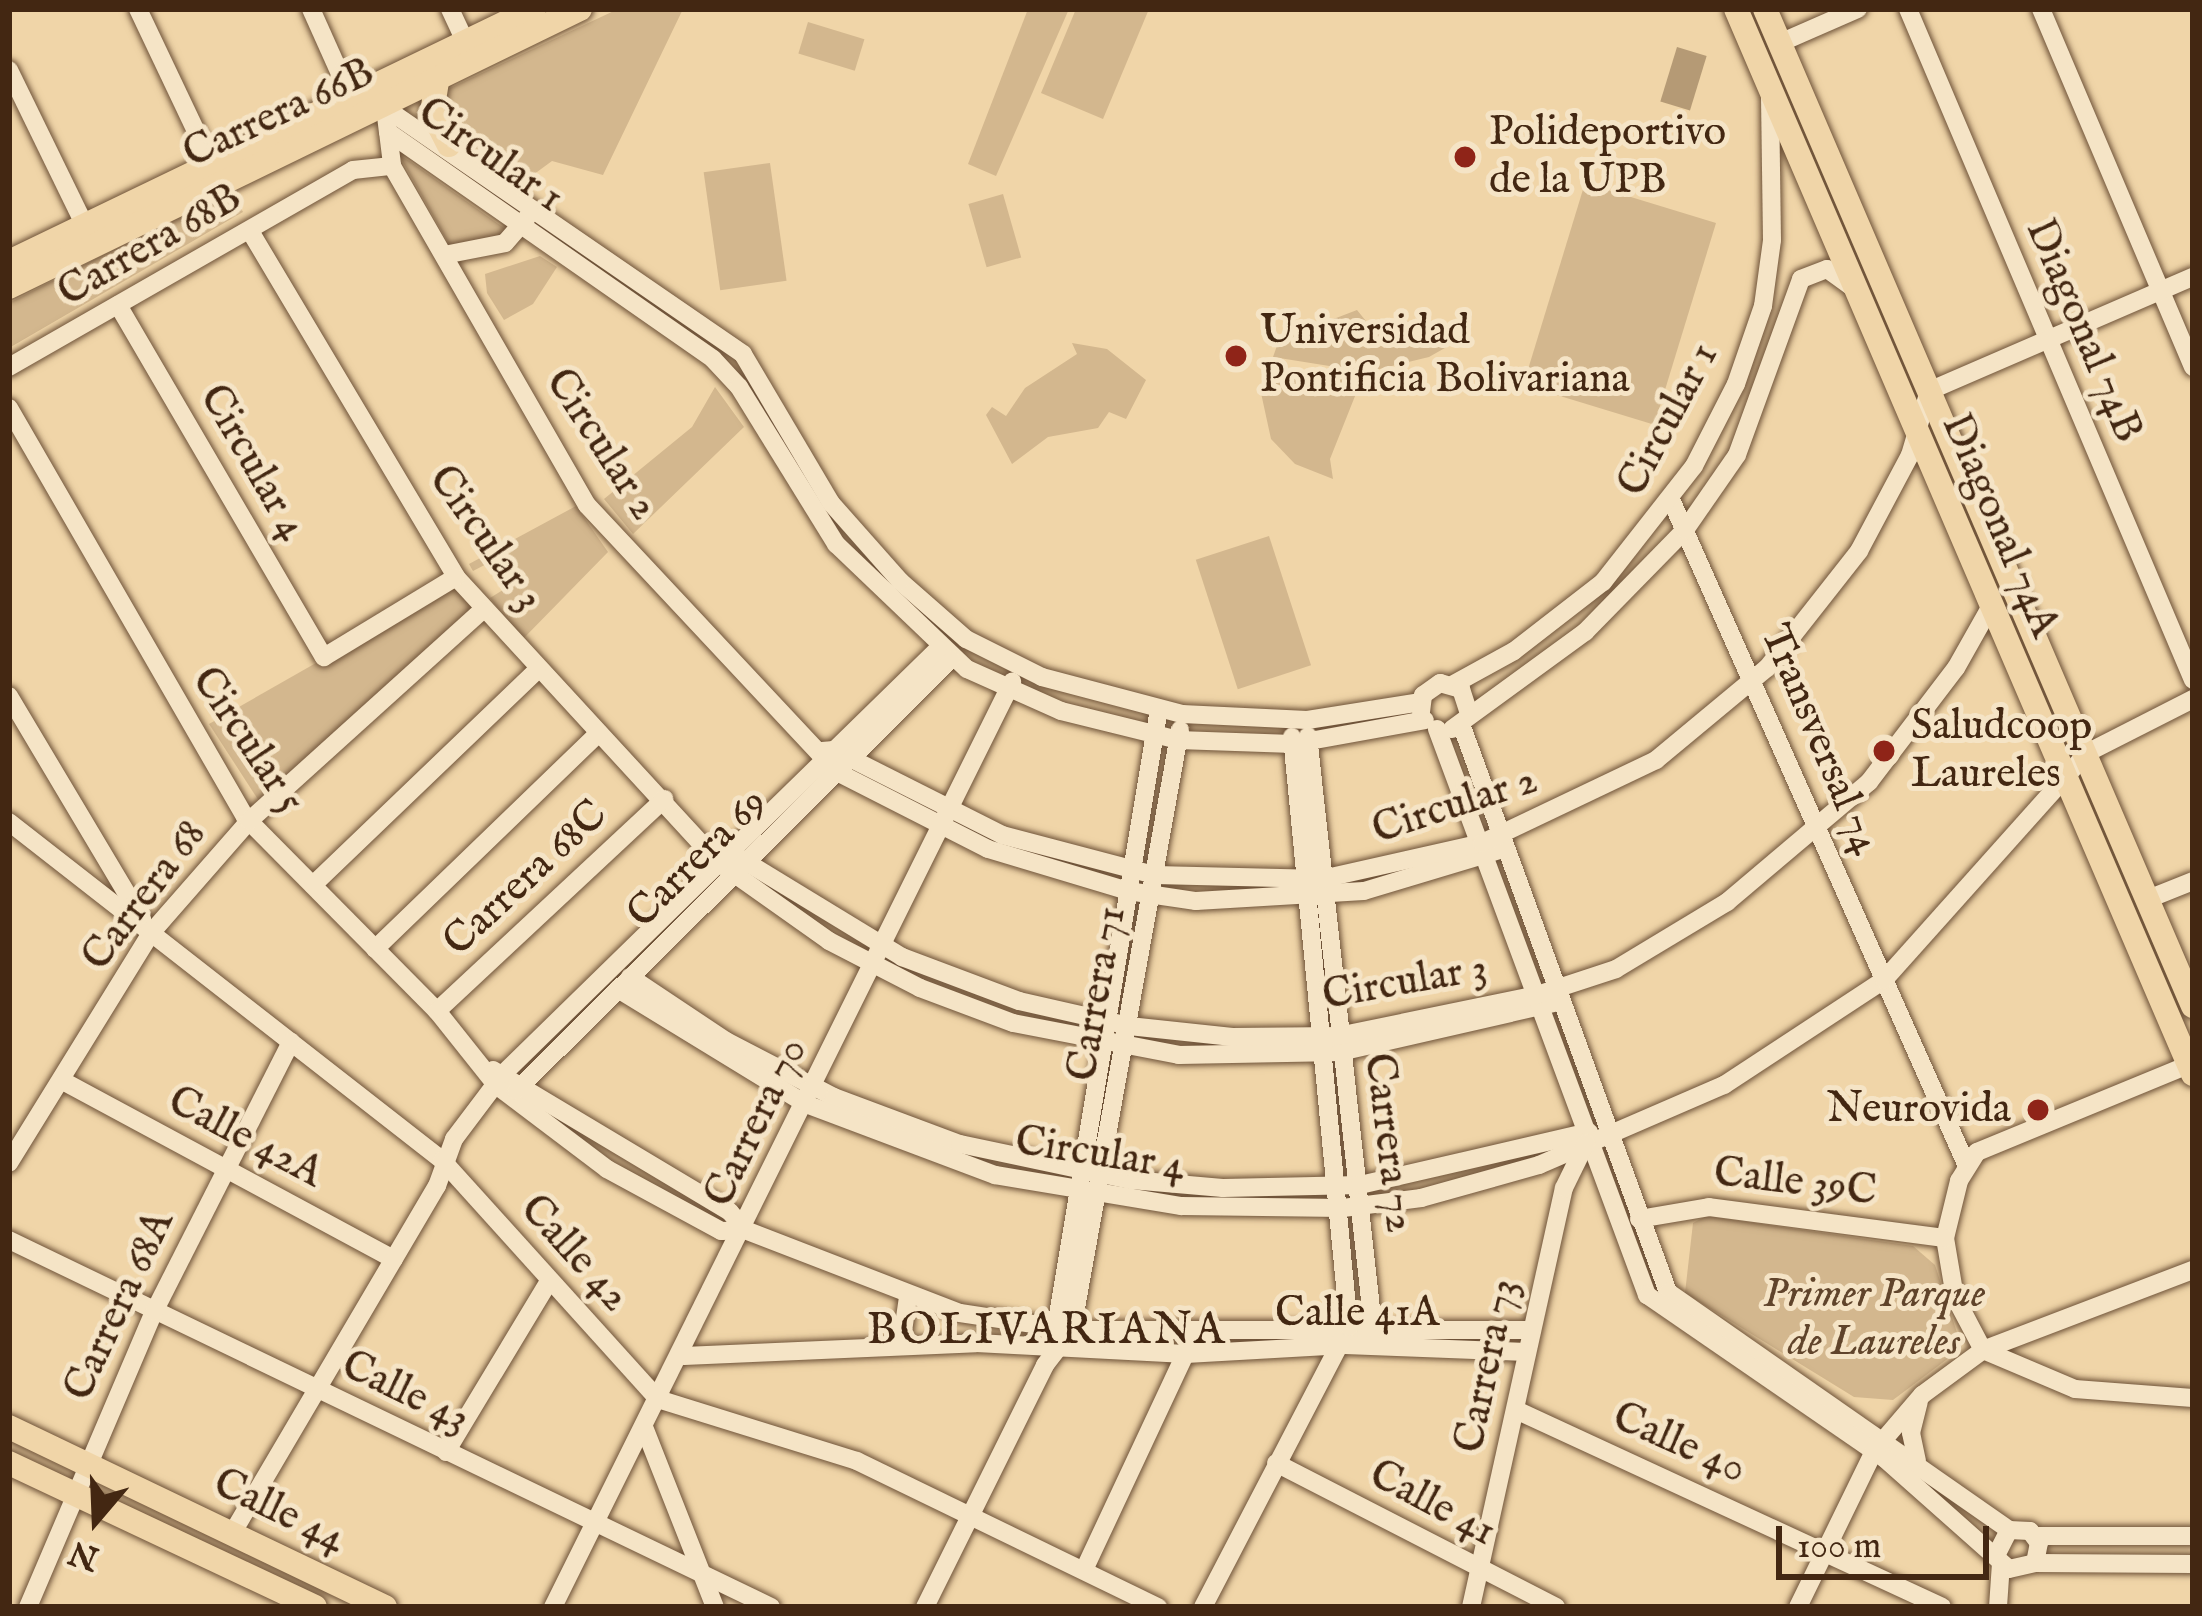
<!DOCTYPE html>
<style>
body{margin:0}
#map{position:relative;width:2202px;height:1616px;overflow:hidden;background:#f0d5a8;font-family:"IM FELL English",serif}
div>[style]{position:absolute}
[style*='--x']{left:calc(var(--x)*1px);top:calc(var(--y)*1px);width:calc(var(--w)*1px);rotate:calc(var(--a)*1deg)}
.green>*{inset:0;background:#d3b78e;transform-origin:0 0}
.water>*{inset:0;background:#b59a75;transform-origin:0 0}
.roads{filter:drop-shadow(0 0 3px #6e5238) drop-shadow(0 0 3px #6e5238)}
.minor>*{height:18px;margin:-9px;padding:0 9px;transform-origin:9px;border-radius:9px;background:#f5e4c6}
.major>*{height:24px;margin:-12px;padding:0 12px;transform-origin:12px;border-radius:12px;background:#f0d5a8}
.dots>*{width:33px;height:33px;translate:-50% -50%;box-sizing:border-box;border:6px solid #f5e4c6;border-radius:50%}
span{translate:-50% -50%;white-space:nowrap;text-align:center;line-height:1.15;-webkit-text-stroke:10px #f5e4c6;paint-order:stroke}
.street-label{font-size:42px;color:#432712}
.poi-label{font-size:42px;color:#432712}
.left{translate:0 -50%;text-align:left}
.right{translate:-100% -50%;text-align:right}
.park-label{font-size:42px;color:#60442b;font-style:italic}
.neighbourhood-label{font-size:45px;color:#432712;letter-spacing:3px}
.frame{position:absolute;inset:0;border:12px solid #432712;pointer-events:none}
.north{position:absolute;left:36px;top:1460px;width:120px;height:120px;-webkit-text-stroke:9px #f5e4c6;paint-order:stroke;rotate:199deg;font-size:33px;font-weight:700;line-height:48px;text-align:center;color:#432712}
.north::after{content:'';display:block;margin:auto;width:42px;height:54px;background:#432712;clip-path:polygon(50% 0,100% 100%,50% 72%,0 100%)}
.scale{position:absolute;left:1776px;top:1526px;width:213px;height:54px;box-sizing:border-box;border:6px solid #432712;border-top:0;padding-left:15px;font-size:36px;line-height:42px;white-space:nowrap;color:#432712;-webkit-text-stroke:9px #f5e4c6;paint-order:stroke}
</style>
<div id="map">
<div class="green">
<i style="clip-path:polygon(618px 9px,683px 9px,603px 175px,552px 161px,522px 183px,447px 130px,441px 96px,448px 89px)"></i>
<i style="clip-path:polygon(1028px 9px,1069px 9px,996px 176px,968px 164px)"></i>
<i style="clip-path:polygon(1076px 9px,1149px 9px,1103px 119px,1041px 93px)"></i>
<i style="left:808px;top:22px;width:59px;height:33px;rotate:17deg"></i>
<i style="clip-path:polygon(399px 155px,411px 162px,511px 233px,450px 246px)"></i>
<i style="left:770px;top:163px;width:119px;height:67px;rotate:82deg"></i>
<i style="left:1585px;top:183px;width:137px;height:211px;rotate:17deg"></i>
<i style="clip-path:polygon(231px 190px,243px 212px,9px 348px,9px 303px)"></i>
<i style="left:1003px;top:194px;width:66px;height:36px;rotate:74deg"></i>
<i style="clip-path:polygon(540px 256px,557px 267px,533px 304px,504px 320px,487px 293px,485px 274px)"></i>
<i style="clip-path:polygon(1357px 310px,1374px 331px,1405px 320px,1443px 337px,1448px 329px,1466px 336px,1429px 357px,1367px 372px,1273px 357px,1279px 340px)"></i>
<i style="clip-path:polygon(1072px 343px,1107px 349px,1146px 380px,1126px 419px,1109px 412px,1098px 428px,1048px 437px,1012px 464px,986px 415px,992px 407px,1006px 416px,1025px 388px,1077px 354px)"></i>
<i style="clip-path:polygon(1271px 367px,1361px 381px,1330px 459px,1333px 479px,1295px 464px,1271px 439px,1261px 393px)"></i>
<i style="clip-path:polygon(715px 387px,744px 427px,633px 534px,604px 499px,692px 427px)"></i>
<i style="clip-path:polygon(576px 506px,608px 552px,522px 640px,490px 598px,514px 583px,500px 557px,473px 571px,469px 564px)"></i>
<i style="left:1269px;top:536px;width:136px;height:77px;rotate:72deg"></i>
<i style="clip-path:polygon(453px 585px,476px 611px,259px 801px,209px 724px)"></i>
<i style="clip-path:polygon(1706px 1216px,1913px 1246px,1935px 1265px,1962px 1348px,1893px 1400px,1854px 1397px,1685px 1293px,1693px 1223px)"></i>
</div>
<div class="water">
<i style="left:1677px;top:47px;width:31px;height:57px;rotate:17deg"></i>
</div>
<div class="roads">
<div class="minor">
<i style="--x:138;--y:9;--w:182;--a:64.6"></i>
<i style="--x:311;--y:9;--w:95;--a:65.9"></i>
<i style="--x:450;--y:9;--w:35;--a:65"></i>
<i style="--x:1908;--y:9;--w:729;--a:66.99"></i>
<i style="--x:2041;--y:9;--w:389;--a:67"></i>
<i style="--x:1780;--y:43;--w:85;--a:-23.6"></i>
<i style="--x:9;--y:70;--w:174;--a:64"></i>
<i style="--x:388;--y:132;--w:34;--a:83"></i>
<i style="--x:392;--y:166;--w:391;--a:60.1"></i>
<i style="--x:587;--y:505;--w:366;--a:46.9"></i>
<i style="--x:837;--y:772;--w:169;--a:27"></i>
<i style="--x:988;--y:849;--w:146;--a:16.7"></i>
<i style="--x:1128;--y:891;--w:69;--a:8.4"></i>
<i style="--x:1196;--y:901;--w:168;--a:-3.4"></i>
<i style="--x:1364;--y:891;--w:148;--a:-16.8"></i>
<i style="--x:250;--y:231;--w:403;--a:59.2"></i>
<i style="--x:456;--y:577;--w:389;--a:47.4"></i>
<i style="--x:719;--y:863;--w:135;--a:35.3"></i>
<i style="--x:829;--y:941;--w:102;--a:27.3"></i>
<i style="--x:920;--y:988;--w:99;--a:20.6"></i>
<i style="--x:1013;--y:1023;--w:169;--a:10.9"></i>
<i style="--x:1179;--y:1055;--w:161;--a:-1.1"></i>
<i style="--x:1340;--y:1052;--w:225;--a:-12.9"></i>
<i style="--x:444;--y:255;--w:62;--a:-11.1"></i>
<i style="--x:505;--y:243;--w:33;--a:-49"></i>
<i style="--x:118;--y:305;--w:408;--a:59.7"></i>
<i style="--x:324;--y:657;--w:154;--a:-31.2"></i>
<i style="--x:9;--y:367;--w:396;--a:-29.8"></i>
<i style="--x:353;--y:170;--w:39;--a:-6"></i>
<i style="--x:9;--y:408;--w:472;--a:60"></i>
<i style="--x:245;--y:817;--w:273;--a:45.3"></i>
<i style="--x:437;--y:1011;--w:95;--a:51.4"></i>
<i style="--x:496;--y:1085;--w:139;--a:37.1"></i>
<i style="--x:607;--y:1169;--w:130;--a:28.5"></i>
<i style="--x:721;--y:1231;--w:24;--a:-2"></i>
<i style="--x:1672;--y:502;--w:724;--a:66.05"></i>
<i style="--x:1454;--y:684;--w:68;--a:-28.8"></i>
<i style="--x:1514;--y:651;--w:113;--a:-37.8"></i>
<i style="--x:1603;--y:582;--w:147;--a:-51.9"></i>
<i style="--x:1694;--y:466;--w:92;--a:-62.9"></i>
<i style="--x:1736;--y:384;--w:83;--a:-70.9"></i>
<i style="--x:1763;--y:306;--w:67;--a:-82.2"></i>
<i style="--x:1772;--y:240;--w:145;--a:-90.8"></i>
<i style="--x:9;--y:696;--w:260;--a:59.2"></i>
<i style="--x:1421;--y:702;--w:115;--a:171"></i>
<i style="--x:1307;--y:720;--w:125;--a:-177.3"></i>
<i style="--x:1182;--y:714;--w:145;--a:-165.2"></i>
<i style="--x:1042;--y:677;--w:85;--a:-153.4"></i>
<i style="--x:966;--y:639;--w:88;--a:-138.7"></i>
<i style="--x:900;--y:581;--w:104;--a:-131.5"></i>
<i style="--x:831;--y:503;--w:173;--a:-120.6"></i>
<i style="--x:743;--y:354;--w:434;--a:-145.5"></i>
<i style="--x:385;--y:108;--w:24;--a:83"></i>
<i style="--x:388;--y:132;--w:396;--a:34.9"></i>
<i style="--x:713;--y:359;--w:38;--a:47"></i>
<i style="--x:739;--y:387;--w:185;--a:58.3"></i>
<i style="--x:836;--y:544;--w:181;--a:43.7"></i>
<i style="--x:967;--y:669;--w:103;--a:24.1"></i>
<i style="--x:1061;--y:711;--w:121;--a:13.9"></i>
<i style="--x:1178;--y:740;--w:115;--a:2"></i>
<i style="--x:1293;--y:744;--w:134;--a:-10.3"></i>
<i style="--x:1421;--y:712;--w:17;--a:-83"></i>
<i style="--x:1423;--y:695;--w:21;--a:-35"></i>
<i style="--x:1440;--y:683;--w:22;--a:16"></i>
<i style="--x:1461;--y:689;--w:23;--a:72"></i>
<i style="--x:1461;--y:724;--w:605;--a:69.98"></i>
<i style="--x:1668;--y:1292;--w:416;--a:34.9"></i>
<i style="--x:1437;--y:729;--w:604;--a:69.64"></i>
<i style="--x:1647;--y:1295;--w:288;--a:34.5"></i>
<i style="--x:1884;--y:1458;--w:167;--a:41.6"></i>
<i style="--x:2009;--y:1569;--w:27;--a:-13"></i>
<i style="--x:2035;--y:1563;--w:20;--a:-79"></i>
<i style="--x:2039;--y:1543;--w:15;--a:-127"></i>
<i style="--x:2030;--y:1531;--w:21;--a:-177"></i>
<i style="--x:2009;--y:1530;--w:27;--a:117"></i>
<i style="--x:1452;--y:729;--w:165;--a:-36.1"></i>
<i style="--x:1585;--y:632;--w:143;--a:-45.6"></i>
<i style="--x:1685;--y:530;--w:91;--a:-55.3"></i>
<i style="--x:1737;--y:455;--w:187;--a:-70"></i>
<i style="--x:1801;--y:279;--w:28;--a:-21"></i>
<i style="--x:1827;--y:269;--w:32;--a:36"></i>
<i style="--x:1308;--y:736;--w:595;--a:83.72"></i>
<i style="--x:822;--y:751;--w:12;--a:-5"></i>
<i style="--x:834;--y:750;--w:188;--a:26.8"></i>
<i style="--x:1002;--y:835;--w:158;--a:14.7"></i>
<i style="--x:1155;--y:875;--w:167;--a:1.4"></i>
<i style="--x:1322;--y:879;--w:164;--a:-12.7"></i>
<i style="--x:1482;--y:843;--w:193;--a:-25.5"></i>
<i style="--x:1656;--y:760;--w:144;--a:-39.7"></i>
<i style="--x:1767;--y:668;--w:149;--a:-51.8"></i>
<i style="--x:1859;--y:551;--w:109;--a:-62"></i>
<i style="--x:1910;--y:455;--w:67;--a:-73.5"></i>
<i style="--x:1929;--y:391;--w:288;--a:-23.4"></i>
<i style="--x:9;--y:822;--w:549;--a:37.98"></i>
<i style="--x:442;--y:1160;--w:322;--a:47.9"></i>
<i style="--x:658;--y:1399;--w:208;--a:17.3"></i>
<i style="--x:857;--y:1461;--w:335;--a:25.9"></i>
<i style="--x:713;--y:849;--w:17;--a:10"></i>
<i style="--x:730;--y:852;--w:202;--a:31.4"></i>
<i style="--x:902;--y:957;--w:125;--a:20.6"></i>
<i style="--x:1019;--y:1001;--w:113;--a:12.8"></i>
<i style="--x:1129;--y:1026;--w:104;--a:6.1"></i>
<i style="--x:1232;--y:1037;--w:106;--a:-0.5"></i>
<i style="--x:1338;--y:1036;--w:203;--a:-11.6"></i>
<i style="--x:1537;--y:995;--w:83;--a:-18.2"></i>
<i style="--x:1616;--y:969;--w:130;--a:-31.1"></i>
<i style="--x:1727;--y:902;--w:186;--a:-40.2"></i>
<i style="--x:1869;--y:782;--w:143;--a:-52.7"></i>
<i style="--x:1956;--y:668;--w:71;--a:-60.6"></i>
<i style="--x:313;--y:885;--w:310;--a:-43.8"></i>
<i style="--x:2148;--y:899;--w:48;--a:-21.8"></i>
<i style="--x:375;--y:949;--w:311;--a:-44"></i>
<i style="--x:630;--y:977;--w:115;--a:33.7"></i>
<i style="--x:726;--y:1041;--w:122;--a:27.4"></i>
<i style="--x:834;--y:1097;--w:134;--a:20.5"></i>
<i style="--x:960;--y:1144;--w:175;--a:11.9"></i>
<i style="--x:1131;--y:1180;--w:92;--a:5"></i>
<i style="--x:1223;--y:1188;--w:137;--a:-1.3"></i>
<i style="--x:1360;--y:1185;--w:235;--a:-13"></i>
<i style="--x:618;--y:989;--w:220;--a:31.5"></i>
<i style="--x:806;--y:1104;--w:202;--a:20.6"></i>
<i style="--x:995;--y:1175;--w:189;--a:9.5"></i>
<i style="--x:1181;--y:1206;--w:162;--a:0.7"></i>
<i style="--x:1343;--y:1208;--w:79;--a:-7.3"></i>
<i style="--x:1421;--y:1198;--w:123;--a:-15.6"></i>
<i style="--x:1539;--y:1165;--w:202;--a:-23.4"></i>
<i style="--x:1724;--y:1085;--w:191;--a:-33.3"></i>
<i style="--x:1884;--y:980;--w:305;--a:-48.2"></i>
<i style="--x:2087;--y:753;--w:119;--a:-27"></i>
<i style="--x:437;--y:1011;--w:311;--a:-43"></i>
<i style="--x:2193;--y:1063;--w:234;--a:157.6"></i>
<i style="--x:1977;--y:1152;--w:34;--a:122"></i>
<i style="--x:1959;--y:1181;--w:59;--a:103.8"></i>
<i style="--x:1945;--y:1238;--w:60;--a:80.4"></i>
<i style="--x:1955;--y:1297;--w:60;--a:62.2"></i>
<i style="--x:1983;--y:1350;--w:100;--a:23"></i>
<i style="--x:2075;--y:1389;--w:118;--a:4.4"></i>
<i style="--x:493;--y:1070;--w:276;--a:30.9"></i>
<i style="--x:730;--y:1212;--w:23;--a:50"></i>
<i style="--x:745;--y:1230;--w:230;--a:21.1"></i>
<i style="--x:960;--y:1313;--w:113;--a:8.6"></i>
<i style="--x:1072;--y:1330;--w:460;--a:0"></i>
<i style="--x:61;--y:1080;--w:378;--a:28.3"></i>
<i style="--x:516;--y:1091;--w:613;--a:-44.8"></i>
<i style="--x:9;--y:1163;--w:270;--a:-58.3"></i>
<i style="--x:151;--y:933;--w:149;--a:-48.8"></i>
<i style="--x:249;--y:821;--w:316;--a:-42.1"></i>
<i style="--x:1639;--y:1219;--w:71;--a:-9.7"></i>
<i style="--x:1709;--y:1207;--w:238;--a:7.5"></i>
<i style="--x:9;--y:1240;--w:846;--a:25.72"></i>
<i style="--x:1054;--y:1339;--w:639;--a:-80.54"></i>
<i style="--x:901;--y:1345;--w:49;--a:-81.7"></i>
<i style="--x:684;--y:1356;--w:292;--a:-2.5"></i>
<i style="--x:976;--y:1343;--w:210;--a:3"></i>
<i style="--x:1186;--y:1354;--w:159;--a:-3.2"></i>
<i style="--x:1345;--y:1345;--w:182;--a:2.2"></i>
<i style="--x:1516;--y:1410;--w:469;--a:24.8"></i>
<i style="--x:644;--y:1427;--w:193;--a:68.5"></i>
<i style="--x:446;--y:1452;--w:200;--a:-58.9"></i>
<i style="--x:1917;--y:1461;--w:29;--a:-102"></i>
<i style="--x:1911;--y:1433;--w:32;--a:-76"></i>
<i style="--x:1276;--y:1463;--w:315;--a:27.2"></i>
<i style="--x:233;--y:1532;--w:402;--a:-59.5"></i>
<i style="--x:437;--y:1186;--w:50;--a:-70.1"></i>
<i style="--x:454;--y:1139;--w:81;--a:-53"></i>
<i style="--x:503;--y:1074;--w:608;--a:-44.33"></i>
<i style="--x:2035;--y:1536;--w:158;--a:0"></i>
<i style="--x:2035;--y:1563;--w:158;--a:0.4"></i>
<i style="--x:1084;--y:1570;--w:247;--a:-64.9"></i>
<i style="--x:28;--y:1607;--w:321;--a:-66.9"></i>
<i style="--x:154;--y:1312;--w:303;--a:-63.1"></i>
<i style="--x:553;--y:1607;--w:1033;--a:-63.61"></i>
<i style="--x:925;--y:1607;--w:270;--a:-63.6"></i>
<i style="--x:1045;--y:1365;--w:44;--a:-52.4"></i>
<i style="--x:1072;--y:1330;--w:610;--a:-79.8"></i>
<i style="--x:1203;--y:1607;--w:316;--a:-62.5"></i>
<i style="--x:1349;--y:1327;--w:593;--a:-95.52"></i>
<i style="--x:1471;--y:1607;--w:429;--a:-77.5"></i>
<i style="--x:1564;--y:1188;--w:50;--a:-63.9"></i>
<i style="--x:1798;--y:1607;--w:174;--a:-64"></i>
<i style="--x:1874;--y:1451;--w:74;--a:-49.4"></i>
<i style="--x:1922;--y:1395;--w:76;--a:-36.4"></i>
<i style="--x:1983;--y:1350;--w:225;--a:-20.9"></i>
<i style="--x:1998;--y:1607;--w:44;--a:-86.1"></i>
</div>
<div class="major">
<i style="--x:1736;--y:9;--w:1159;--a:66.78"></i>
<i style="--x:1765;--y:9;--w:1085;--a:66.77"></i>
<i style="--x:438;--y:75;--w:37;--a:99"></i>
<i style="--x:432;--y:112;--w:37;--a:63"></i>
<i style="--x:9;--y:262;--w:583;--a:-25.73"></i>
<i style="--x:9;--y:287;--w:635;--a:-25.96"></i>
<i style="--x:9;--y:1427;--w:417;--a:25.6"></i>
<i style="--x:9;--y:1463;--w:338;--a:25.2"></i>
</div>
</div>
<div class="dots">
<i style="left:1465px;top:157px;background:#8f2418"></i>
<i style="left:1236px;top:356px;background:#8f2418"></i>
<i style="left:1884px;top:751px;background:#8f2418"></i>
<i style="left:2038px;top:1110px;background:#8f2418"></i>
</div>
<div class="street-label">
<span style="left:279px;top:114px;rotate:-25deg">Carrera 66B</span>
<span style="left:490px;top:156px;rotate:35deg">Circular 1</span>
<span style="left:150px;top:246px;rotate:-30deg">Carrera 68B</span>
<span style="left:2083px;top:331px;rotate:67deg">Diagonal 74B</span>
<span style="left:1669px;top:420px;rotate:-62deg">Circular 1</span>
<span style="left:601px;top:445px;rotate:57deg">Circular 2</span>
<span style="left:252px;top:463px;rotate:60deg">Circular 4</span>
<span style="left:1999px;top:526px;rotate:67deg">Diagonal 74A</span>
<span style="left:485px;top:539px;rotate:55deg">Circular 3</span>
<span style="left:1819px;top:740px;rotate:67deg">Transversal 74</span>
<span style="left:247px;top:741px;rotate:56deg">Circular 5</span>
<span style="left:1455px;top:806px;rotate:-18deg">Circular 2</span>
<span style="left:698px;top:859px;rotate:-45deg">Carrera 69</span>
<span style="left:526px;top:879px;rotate:-43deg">Carrera 68C</span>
<span style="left:145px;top:896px;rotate:-53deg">Carrera 68</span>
<span style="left:1405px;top:983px;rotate:-10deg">Circular 3</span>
<span style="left:1098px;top:994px;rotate:-80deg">Carrera 71</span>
<span style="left:757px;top:1123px;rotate:-64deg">Carrera 70</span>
<span style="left:245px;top:1138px;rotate:28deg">Calle 42A</span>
<span style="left:1388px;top:1143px;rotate:83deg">Carrera 72</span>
<span style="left:1100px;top:1155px;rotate:9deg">Circular 4</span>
<span style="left:1795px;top:1183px;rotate:7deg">Calle 39C</span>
<span style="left:574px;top:1254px;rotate:48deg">Calle 42</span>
<span style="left:120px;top:1306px;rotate:-65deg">Carrera 68A</span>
<span style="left:1357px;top:1314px">Calle 41A</span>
<span style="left:1488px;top:1366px;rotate:-78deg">Carrera 73</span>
<span style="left:405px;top:1393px;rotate:26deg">Calle 43</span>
<span style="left:1679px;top:1444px;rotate:24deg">Calle 40</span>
<span style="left:1432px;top:1504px;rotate:28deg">Calle 41</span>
<span style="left:279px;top:1512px;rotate:26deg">Calle 44</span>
</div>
<div class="poi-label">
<span class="left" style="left:1489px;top:157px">Polideportivo<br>de la UPB</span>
<span class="left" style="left:1260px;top:356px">Universidad<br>Pontificia Bolivariana</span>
<span class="left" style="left:1911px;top:751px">Saludcoop<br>Laureles</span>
<span class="right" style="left:2011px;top:1110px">Neurovida</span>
</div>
<div class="park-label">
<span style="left:1874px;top:1319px">Primer Parque<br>de Laureles</span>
</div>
<div class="neighbourhood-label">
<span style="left:1047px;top:1331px">BOLIVARIANA</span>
</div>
<div class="frame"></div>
<div class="north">N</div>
<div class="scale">100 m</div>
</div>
